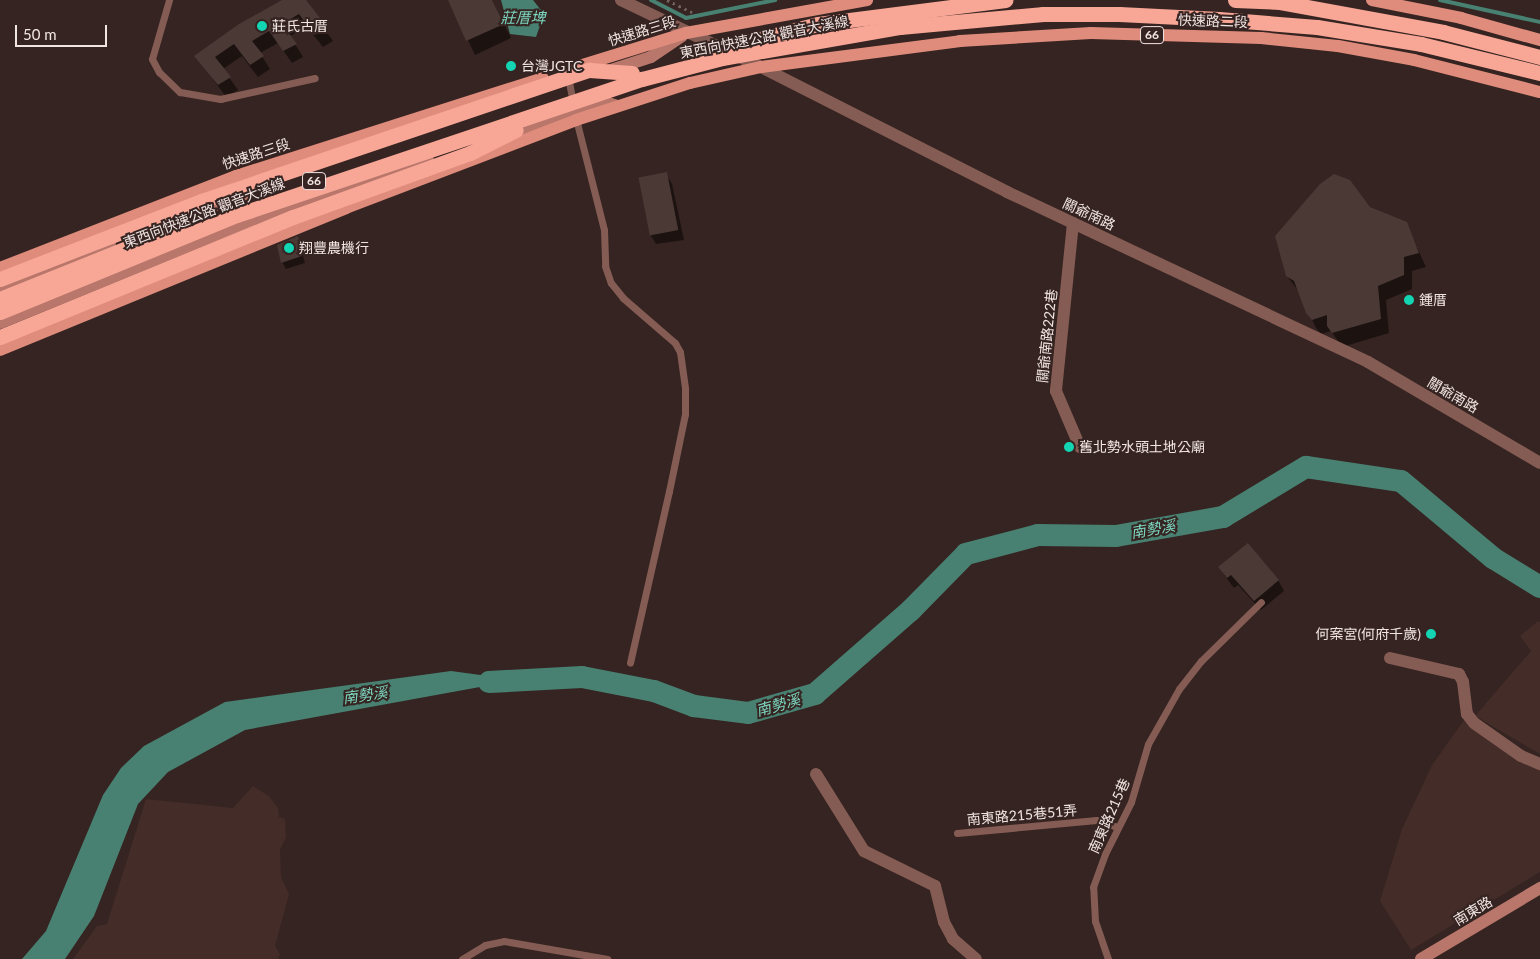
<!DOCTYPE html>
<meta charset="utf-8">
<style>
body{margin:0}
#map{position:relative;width:1540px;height:959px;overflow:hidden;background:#352421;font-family:Lato,"Noto Sans TC",sans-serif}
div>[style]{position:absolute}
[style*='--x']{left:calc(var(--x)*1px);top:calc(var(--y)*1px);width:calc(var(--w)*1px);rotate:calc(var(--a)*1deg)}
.built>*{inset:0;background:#442c28}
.water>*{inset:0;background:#488172}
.shadow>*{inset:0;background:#0007}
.stream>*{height:4px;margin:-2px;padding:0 2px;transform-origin:2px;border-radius:2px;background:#488172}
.river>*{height:22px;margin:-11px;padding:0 11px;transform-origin:11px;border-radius:11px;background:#488172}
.building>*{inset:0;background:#4b3935;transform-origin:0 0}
.path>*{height:2.5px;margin-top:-1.25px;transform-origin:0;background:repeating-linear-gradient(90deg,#726260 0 2.5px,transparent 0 6.5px)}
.lane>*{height:7px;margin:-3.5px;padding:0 3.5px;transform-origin:3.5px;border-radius:3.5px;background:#855c54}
.street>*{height:12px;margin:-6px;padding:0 6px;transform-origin:6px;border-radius:6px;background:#855c54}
.secondary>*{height:12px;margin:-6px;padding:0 6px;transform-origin:6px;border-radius:6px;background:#b8776a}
.primary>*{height:12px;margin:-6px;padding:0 6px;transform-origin:6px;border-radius:6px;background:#e08c7c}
.highway>*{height:15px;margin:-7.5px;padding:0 7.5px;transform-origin:7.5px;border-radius:7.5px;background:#f8a696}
.dots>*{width:14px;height:14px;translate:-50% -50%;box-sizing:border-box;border:2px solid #352421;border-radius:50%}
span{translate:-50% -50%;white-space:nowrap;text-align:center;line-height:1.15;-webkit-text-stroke:4px #352421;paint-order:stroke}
.shield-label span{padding:1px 4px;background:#352421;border:1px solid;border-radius:4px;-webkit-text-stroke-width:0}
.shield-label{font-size:12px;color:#f1e5e3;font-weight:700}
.street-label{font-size:14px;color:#f1e5e3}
.poi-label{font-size:14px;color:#f1e5e3}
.left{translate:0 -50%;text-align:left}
.right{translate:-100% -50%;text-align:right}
.water-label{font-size:15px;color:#7cd7c0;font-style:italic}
.scale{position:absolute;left:15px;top:25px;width:92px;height:22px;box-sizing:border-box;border:2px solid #f1e5e3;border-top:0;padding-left:6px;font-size:15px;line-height:18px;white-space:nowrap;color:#f1e5e3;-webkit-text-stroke:4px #352421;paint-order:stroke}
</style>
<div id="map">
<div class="built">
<i style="clip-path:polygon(1538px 621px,1540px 622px,1540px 754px,1475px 716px,1531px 651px,1520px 636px)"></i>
<i style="clip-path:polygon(1464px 720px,1540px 767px,1540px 872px,1411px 950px,1380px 901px,1402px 829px,1432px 765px)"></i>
<i style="clip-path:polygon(253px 786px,269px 796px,278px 808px,279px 817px,285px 819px,286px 837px,280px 850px,281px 877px,289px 894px,275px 946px,280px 954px,278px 959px,73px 959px,97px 926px,107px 924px,146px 799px,233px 808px)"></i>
</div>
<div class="water">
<i style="clip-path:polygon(501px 0,533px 0,544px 14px,536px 37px,510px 34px)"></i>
<i style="clip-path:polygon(451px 671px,518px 680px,245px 730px,168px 772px,138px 804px,94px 916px,65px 959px,22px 959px,46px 931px,103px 795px,121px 768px,144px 746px,225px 702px)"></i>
</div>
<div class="shadow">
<i style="clip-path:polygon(285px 0,304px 0,333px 41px,323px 47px,307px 27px,290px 36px,303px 57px,292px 63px,278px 43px,260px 53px,270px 69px,258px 77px,242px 56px,223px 69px,238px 90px,226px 97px,196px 56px)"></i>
<i style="clip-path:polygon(449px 0,492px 0,511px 38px,475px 55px)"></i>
<i style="clip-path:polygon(666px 174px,672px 184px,684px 240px,656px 244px,650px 234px)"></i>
<i style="clip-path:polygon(1369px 208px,1406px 223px,1426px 267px,1412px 271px,1412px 289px,1386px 300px,1389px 333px,1342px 347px,1331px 331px,1321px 334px,1316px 328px,1300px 293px,1287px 276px)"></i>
<i style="clip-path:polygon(298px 238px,305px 263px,286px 269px,282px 262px)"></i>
<i style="clip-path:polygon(1219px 568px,1278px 580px,1284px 591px,1261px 610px,1238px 585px,1234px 588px)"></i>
</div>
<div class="stream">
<i style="--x:651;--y:0;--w:39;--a:27"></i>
<i style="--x:686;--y:18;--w:91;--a:-11.4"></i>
<i style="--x:1440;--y:0;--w:102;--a:12.4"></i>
</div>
<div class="river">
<i style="--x:489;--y:682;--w:93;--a:-3.1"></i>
<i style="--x:582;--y:677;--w:73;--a:11"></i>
<i style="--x:654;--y:691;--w:43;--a:20.6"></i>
<i style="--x:694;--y:706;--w:54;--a:7.4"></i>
<i style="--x:748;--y:713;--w:70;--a:-15.8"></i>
<i style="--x:815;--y:694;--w:128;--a:-41.2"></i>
<i style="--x:911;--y:610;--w:78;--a:-45.5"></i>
<i style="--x:966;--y:554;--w:74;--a:-14.8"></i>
<i style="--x:1038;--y:535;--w:78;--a:0.7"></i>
<i style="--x:1116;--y:536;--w:109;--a:-10.1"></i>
<i style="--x:1223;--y:517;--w:97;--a:-31.1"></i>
<i style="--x:1306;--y:467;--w:96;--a:8.4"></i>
<i style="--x:1401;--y:481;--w:120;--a:39.9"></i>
<i style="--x:1493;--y:558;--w:55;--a:31.7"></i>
</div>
<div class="building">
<i style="clip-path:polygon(282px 0,306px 0,327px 27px,314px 35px,299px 14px,282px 24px,297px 44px,283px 51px,269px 31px,252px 41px,264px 56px,250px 65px,234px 44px,215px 57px,231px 77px,218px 85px,194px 56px,239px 24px)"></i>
<i style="clip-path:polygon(448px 0,492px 0,504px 24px,466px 41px)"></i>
<i style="left:667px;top:172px;width:59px;height:29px;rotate:79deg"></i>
<i style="clip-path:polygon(1334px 174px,1350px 180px,1370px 207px,1407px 222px,1419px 253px,1404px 257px,1404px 275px,1378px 286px,1381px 319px,1332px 333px,1327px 326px,1327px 315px,1312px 320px,1306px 313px,1294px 281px,1286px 276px,1275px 236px,1320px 184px)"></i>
<i style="clip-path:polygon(298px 236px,302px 256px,281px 263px,277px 245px)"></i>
<i style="clip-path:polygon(1248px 543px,1279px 580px,1254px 601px,1231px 575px,1227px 578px,1218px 567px)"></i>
</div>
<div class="path">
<i style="--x:667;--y:0;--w:28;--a:26"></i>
</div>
<div class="lane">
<i style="--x:169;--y:0;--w:61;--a:106.1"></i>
<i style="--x:152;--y:59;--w:15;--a:62"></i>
<i style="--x:159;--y:72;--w:29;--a:44"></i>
<i style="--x:180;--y:92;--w:41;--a:9.9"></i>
<i style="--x:220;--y:99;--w:97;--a:-12.5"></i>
<i style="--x:568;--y:77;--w:26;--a:79"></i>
<i style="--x:576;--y:119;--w:114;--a:75.8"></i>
<i style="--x:604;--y:230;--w:36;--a:88"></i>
<i style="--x:605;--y:266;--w:18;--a:71"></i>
<i style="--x:611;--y:283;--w:19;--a:51"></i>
<i style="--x:623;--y:298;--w:69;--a:40.9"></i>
<i style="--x:675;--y:343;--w:10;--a:61"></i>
<i style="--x:680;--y:352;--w:37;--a:82"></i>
<i style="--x:685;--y:389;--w:25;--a:90"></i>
<i style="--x:685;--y:414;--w:79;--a:101.7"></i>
<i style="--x:669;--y:491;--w:176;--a:102.8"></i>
<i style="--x:957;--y:833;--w:140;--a:-5.3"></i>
<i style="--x:1096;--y:820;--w:22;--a:18"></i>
<i style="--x:462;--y:959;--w:27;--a:-31"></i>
<i style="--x:485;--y:945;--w:19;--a:-12"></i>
<i style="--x:504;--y:941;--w:105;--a:9.9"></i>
<i style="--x:1108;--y:959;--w:40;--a:-108.9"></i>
<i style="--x:1095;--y:921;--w:34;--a:-93"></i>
<i style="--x:1093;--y:887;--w:35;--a:-70"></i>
<i style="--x:1105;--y:854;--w:58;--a:-63.4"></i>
<i style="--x:1131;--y:802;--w:60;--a:-73.7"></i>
<i style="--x:1148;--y:744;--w:63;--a:-60.6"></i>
<i style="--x:1179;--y:689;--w:36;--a:-52"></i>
<i style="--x:1201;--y:661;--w:84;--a:-44.5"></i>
</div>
<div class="street">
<i style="--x:621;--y:0;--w:155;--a:25.6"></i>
<i style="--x:761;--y:67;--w:276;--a:26.9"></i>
<i style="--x:1007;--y:192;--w:399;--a:25.2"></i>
<i style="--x:1368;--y:362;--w:199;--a:30.4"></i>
<i style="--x:1073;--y:223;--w:169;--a:95.8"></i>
<i style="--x:1056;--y:391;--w:61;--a:66.8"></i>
<i style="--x:1390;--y:658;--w:71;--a:13.1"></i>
<i style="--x:1459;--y:674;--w:9;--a:63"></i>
<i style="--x:1463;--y:682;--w:32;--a:83"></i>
<i style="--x:1467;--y:714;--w:11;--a:52"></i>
<i style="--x:1474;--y:723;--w:57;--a:35.1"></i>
<i style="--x:1521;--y:756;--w:21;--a:23"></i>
<i style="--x:816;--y:774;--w:91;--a:58.1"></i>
<i style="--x:864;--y:851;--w:79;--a:26.2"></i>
<i style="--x:935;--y:886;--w:37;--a:76"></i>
<i style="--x:944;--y:922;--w:19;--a:62"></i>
<i style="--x:953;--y:939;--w:30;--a:41"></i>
</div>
<div class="secondary">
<i style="--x:611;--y:70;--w:42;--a:-18"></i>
<i style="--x:651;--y:57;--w:37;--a:-34"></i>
<i style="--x:508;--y:133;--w:99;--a:-18.8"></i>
<i style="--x:602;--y:101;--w:16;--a:18"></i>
<i style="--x:131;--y:236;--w:125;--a:-20.2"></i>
<i style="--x:0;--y:287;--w:118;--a:-21.4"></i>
<i style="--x:0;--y:323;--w:272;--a:-22.2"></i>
<i style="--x:252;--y:220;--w:186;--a:-18.5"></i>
<i style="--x:1421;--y:959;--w:139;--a:-30.8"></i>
</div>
<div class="primary">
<i style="--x:1372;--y:0;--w:91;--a:11.4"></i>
<i style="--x:1461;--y:18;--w:82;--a:15.6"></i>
<i style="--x:576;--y:67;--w:115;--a:-17.2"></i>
<i style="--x:686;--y:33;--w:184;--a:-10.3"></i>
<i style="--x:0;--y:268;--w:253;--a:-21.3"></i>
<i style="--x:236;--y:176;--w:322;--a:-17.7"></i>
<i style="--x:0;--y:350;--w:374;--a:-22.3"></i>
<i style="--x:346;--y:208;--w:246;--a:-20.9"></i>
<i style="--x:576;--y:120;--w:120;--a:-18"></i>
<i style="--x:690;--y:83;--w:73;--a:-12.7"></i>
<i style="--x:761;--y:67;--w:201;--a:-7.4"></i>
<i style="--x:960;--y:41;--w:131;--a:-3.5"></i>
<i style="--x:1091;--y:33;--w:170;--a:1.7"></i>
<i style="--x:1261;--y:38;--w:77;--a:5.9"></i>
<i style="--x:1338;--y:46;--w:77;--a:10.4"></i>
<i style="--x:1414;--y:60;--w:130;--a:14.3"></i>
</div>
<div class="highway">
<i style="--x:1235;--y:0;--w:45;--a:2.5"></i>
<i style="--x:1280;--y:2;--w:166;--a:10.4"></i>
<i style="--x:1443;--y:32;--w:100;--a:14.5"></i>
<i style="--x:716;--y:50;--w:105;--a:-14.3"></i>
<i style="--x:818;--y:24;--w:189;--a:-7.3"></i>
<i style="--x:0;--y:279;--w:216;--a:-21.2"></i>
<i style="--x:201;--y:201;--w:410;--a:-18.7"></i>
<i style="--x:589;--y:70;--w:43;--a:4"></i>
<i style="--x:0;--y:299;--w:191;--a:-21.9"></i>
<i style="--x:0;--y:312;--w:256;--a:-22.3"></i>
<i style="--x:237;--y:215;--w:427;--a:-18.6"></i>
<i style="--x:642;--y:79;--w:83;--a:-14.7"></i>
<i style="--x:722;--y:58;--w:181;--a:-9.9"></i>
<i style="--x:900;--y:27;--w:144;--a:-5.2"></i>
<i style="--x:1043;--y:14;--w:76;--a:0"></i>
<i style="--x:1119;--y:14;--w:100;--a:2.9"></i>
<i style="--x:1219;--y:19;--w:98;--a:4.7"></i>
<i style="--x:1317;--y:27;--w:105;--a:9.3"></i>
<i style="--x:1421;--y:44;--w:122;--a:13.7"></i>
<i style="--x:0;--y:337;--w:317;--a:-22.3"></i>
<i style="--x:293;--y:217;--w:188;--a:-19.9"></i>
<i style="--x:470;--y:153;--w:51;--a:-26.6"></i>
</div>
<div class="dots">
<i style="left:262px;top:26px;background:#14d5b3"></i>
<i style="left:511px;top:66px;background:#14d5b3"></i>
<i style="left:289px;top:248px;background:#14d5b3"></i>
<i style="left:1409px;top:300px;background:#14d5b3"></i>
<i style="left:1069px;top:447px;background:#14d5b3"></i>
<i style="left:1431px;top:634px;background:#14d5b3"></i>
</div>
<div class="shield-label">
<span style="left:1152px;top:35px">66</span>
<span style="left:314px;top:181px">66</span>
</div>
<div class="street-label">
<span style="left:1213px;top:21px;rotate:2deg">快速路二段</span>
<span style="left:642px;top:31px;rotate:-17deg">快速路三段</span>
<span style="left:764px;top:37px;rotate:-11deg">東西向快速公路 觀音大溪線</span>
<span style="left:256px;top:154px;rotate:-18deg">快速路三段</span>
<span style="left:204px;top:213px;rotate:-21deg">東西向快速公路 觀音大溪線</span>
<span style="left:1089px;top:214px;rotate:25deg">關爺南路</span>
<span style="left:1047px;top:336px;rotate:-84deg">關爺南路222巷</span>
<span style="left:1453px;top:395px;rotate:30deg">關爺南路</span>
<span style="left:1022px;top:815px;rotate:-5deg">南東路215巷51弄</span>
<span style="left:1109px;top:816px;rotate:-66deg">南東路215巷</span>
<span style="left:1473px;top:911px;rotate:-31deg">南東路</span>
</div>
<div class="poi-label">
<span class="left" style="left:272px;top:26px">莊氏古厝</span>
<span class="left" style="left:521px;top:66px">台灣JGTC</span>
<span class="left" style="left:299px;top:248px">翔豐農機行</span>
<span class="left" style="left:1419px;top:300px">鍾厝</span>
<span class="left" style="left:1079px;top:447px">舊北勢水頭土地公廟</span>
<span class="right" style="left:1421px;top:634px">何案宮(何府千歲)</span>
</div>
<div class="water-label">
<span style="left:523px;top:18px">莊厝埤</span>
<span style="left:1153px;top:529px;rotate:-10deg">南勢溪</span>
<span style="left:365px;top:695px;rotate:-8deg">南勢溪</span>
<span style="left:778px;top:705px;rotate:-16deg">南勢溪</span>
</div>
<div class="scale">50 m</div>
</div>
